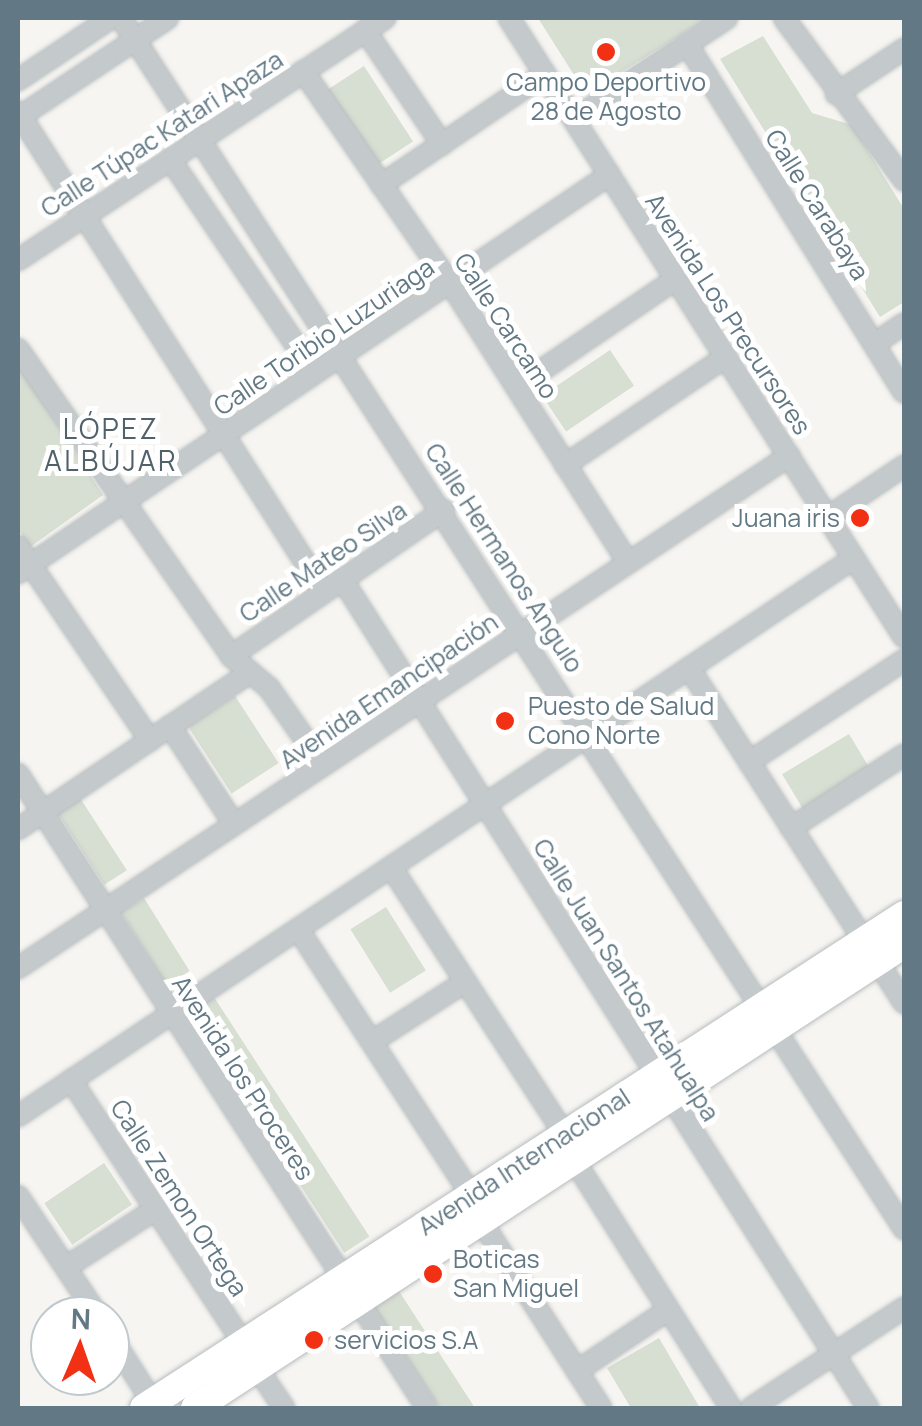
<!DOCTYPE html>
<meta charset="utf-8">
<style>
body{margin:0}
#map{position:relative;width:922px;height:1426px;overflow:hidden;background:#f6f5f1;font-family:Manrope,sans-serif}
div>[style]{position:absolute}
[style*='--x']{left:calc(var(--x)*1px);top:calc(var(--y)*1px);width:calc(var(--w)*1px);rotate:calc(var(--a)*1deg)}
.green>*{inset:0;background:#d7ded2;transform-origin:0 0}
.roads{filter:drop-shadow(0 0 2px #b7bcbf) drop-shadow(0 0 2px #b7bcbf)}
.minor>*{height:20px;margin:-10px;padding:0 10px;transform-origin:10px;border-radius:10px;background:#c4c9cb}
.major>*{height:28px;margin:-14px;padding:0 14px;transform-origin:14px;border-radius:14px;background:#fff}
.dots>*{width:28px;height:28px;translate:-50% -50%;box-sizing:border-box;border:5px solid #fff;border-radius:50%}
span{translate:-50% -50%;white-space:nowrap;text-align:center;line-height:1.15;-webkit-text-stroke:10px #fff;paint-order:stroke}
.poi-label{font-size:25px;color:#627985}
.right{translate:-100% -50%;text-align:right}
.left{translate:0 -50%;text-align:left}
.street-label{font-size:25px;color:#627985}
.neighbourhood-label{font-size:28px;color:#506169;letter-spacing:2.5px}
.frame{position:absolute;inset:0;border:20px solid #627985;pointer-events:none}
.north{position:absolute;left:30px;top:1296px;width:100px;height:100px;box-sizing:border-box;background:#fff;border:2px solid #c0c9ce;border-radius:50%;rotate:2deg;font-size:28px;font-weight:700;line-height:40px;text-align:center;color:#627985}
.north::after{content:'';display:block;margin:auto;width:35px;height:45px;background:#f23014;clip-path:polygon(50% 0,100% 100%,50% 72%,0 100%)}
</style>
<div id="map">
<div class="green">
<i style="clip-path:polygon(538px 18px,708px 18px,591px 91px,581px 86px)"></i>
<i style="clip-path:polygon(763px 36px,812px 113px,852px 125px,904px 209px,904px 302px,880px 317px,720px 59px)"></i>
<i style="left:364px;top:66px;width:90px;height:50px;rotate:57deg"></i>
<i style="left:610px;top:350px;width:43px;height:82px;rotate:56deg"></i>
<i style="clip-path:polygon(18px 364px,103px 495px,30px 547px,18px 529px)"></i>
<i style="left:235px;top:696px;width:80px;height:56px;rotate:57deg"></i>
<i style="left:849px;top:734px;width:42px;height:78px;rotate:59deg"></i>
<i style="left:80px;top:798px;width:86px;height:27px;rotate:57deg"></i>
<i style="left:144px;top:898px;width:86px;height:27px;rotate:58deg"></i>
<i style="left:386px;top:907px;width:75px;height:42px;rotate:58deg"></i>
<i style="left:212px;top:994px;width:289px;height:30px;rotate:57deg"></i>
<i style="left:104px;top:1163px;width:50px;height:72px;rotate:56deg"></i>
<i style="clip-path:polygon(395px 1285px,475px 1408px,440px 1408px,370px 1301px)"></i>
<i style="clip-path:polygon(659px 1338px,700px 1408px,631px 1408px,607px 1368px)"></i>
</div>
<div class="roads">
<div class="minor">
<i style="--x:121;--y:18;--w:1442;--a:57.11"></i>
<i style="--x:509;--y:18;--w:734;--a:57.46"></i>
<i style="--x:784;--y:18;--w:202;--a:53.5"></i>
<i style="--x:365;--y:30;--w:138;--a:56"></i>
<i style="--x:687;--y:44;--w:410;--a:58.1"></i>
<i style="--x:303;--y:71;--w:258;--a:55.3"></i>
<i style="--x:450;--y:283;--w:331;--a:57.5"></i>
<i style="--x:18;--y:80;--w:112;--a:-33.7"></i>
<i style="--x:836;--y:94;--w:82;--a:-33.5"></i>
<i style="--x:18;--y:112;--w:569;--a:57.48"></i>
<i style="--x:18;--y:118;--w:180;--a:-33.7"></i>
<i style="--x:574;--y:119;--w:183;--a:-33.4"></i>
<i style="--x:170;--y:159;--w:258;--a:55.9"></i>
<i style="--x:381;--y:185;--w:198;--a:-34.1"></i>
<i style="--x:18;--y:260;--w:440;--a:-33.4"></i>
<i style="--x:874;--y:344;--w:36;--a:-34"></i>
<i style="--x:18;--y:349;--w:374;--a:55.2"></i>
<i style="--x:231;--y:656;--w:50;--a:40.1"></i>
<i style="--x:269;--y:688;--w:94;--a:55"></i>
<i style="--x:517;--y:387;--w:192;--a:-34.2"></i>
<i style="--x:565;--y:465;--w:194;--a:-33.9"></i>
<i style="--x:828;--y:517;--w:92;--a:-33.9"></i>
<i style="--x:18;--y:546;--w:235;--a:55.8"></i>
<i style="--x:18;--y:573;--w:713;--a:-33.96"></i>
<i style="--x:342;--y:579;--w:982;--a:57.6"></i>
<i style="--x:231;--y:656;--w:258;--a:-34.4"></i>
<i style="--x:689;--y:668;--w:398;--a:57.3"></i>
<i style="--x:170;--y:726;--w:117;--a:56.9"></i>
<i style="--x:749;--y:762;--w:186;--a:-33.3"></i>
<i style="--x:18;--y:774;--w:754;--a:57.17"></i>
<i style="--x:791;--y:828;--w:135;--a:-32.9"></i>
<i style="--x:18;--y:829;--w:279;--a:-34"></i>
<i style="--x:391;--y:867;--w:320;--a:57"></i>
<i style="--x:298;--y:929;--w:319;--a:56.9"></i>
<i style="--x:18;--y:968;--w:926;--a:-33.59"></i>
<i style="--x:373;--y:1041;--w:109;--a:-32.7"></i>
<i style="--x:71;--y:1080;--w:316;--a:56.8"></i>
<i style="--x:18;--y:1116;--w:1005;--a:-33.72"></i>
<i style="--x:574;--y:1160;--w:294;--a:57.7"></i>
<i style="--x:18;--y:1196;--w:144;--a:56.3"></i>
<i style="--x:481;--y:1221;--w:222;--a:57.3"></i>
<i style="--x:68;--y:1266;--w:105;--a:-32.9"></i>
<i style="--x:110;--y:1335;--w:80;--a:57.7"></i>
<i style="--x:257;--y:1368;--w:48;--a:56"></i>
<i style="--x:577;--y:1371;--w:110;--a:-33.8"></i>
<i style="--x:751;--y:1408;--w:183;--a:-33.2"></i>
</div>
<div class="major">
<i style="--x:144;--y:1408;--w:906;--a:-32.97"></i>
<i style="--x:195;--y:1408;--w:847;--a:-33.2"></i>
</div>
</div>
<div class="dots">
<i style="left:606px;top:52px;background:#f23014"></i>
<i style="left:860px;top:518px;background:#f23014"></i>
<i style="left:505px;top:721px;background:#f23014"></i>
<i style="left:433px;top:1274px;background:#f23014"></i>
<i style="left:314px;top:1340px;background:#f23014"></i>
</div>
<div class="poi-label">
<span style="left:606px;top:97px">Campo Deportivo<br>28 de Agosto</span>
<span class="right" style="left:840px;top:518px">Juana iris</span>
<span class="left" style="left:528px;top:721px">Puesto de Salud<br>Cono Norte</span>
<span class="left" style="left:453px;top:1274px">Boticas<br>San Miguel</span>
<span class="left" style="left:334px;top:1340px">servicios S.A</span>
</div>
<div class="street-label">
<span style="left:162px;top:134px;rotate:-33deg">Calle Túpac Katari Apaza</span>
<span style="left:817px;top:205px;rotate:58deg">Calle Carabaya</span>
<span style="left:728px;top:314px;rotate:57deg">Avenida Los Precursores</span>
<span style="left:506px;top:326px;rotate:57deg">Calle Carcamo</span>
<span style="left:324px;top:337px;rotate:-34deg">Calle Toribio Luzuriaga</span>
<span style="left:504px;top:558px;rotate:57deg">Calle Hermanos Angulo</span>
<span style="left:323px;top:562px;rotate:-34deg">Calle Mateo Silva</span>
<span style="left:389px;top:691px;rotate:-34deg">Avenida Emancipación</span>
<span style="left:626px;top:980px;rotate:58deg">Calle Juan Santos Atahualpa</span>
<span style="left:243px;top:1078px;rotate:57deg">Avenida los Proceres</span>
<span style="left:524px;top:1162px;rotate:-33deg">Avenida Internacional</span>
<span style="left:179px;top:1198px;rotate:57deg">Calle Zemon Ortega</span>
</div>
<div class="neighbourhood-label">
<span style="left:111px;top:444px">LÓPEZ<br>ALBÚJAR</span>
</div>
<div class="frame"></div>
<div class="north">N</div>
</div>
